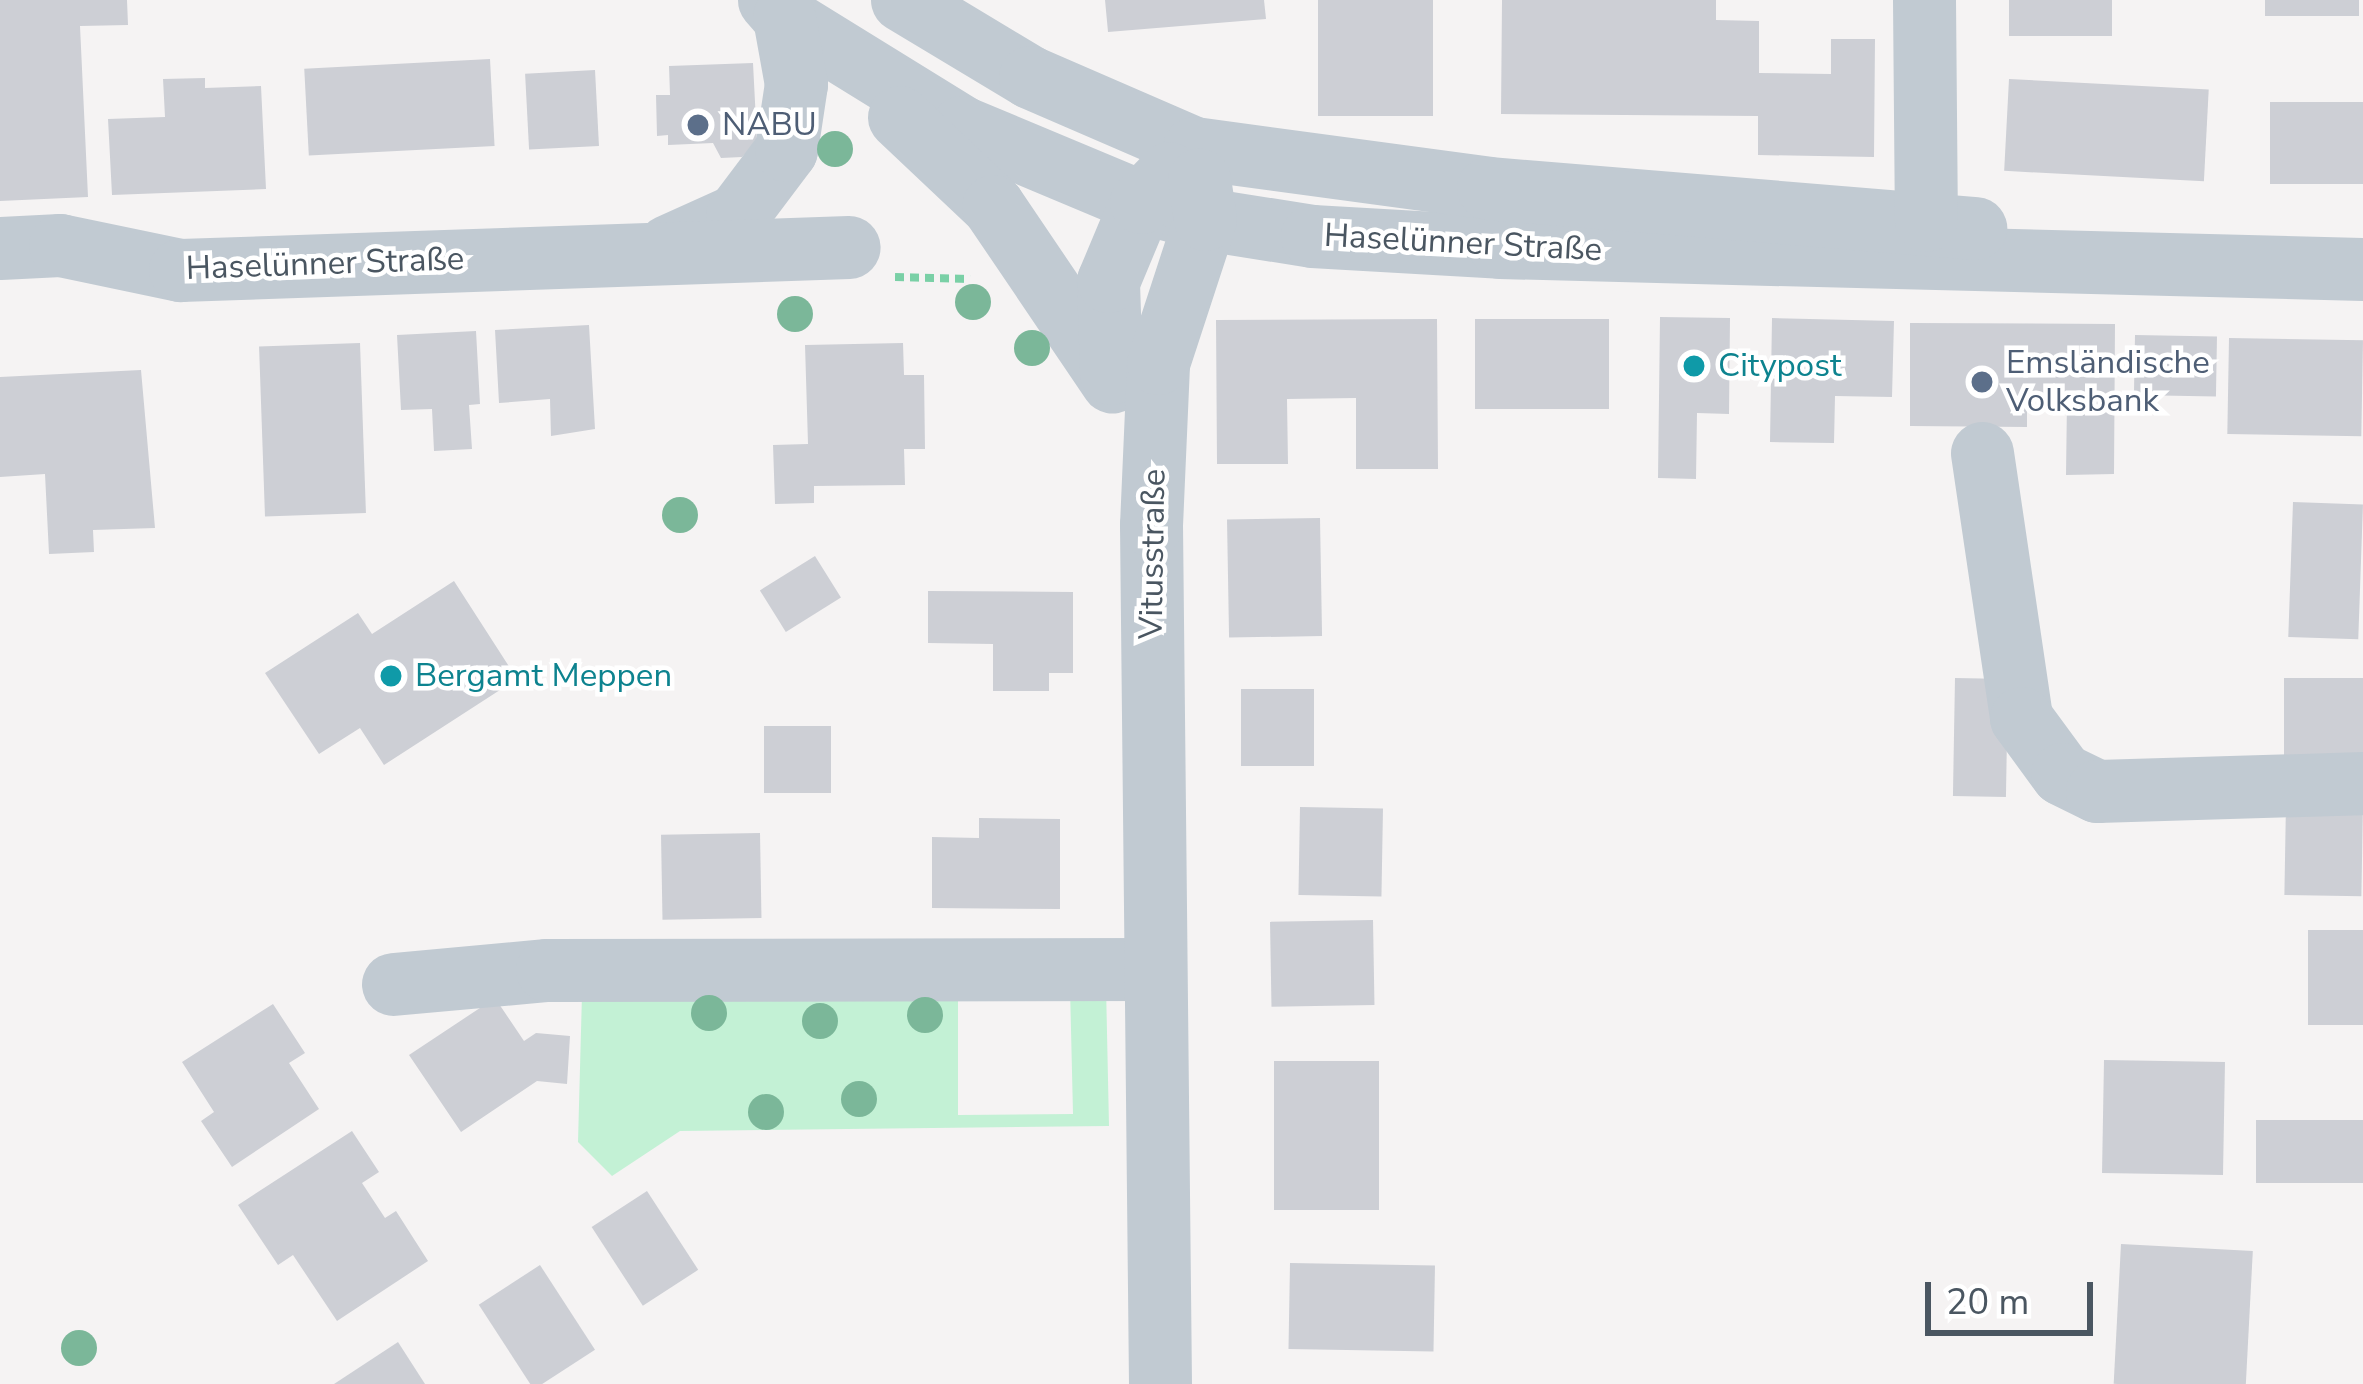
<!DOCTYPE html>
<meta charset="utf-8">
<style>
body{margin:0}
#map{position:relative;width:2363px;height:1384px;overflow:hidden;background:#f5f3f3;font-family:"Nunito Sans",sans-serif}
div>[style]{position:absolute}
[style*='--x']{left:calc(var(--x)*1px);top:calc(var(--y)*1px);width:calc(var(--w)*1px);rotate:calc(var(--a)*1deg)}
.green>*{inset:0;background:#c3f1d5}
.building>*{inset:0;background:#cdcfd5;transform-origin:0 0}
.path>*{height:8px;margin-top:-4px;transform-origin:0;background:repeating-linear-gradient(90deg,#7ad0a6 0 9px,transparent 0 15px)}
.minor>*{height:63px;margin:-31.5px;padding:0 31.5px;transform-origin:31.5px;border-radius:31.5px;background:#c1cad2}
.trees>*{width:36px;height:36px;margin:-18px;border-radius:50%;background:#7bb799}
.dots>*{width:33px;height:33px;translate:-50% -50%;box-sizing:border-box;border:6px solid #fff;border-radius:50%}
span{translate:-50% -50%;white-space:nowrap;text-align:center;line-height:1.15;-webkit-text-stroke:9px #fff;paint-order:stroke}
.service-label{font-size:33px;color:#4e5e75}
.left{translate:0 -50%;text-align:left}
.street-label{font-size:33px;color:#4a5661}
.culture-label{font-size:33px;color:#0d838f}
.scale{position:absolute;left:1925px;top:1282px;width:168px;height:54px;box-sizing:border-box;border:6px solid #4a5661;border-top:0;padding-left:15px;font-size:36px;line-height:42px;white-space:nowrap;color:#4a5661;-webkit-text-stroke:9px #fff;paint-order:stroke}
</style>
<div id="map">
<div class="green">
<i style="clip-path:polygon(1106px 985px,1109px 1126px,680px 1131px,612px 1176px,578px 1142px,582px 994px,958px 989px,958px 1115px,1073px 1114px,1070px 987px)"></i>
</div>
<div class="building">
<i style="clip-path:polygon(0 0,127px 0,128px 25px,80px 26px,88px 197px,0 201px)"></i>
<i style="clip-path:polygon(1105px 0,1264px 0,1266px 19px,1108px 32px)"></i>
<i style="left:1318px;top:0;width:115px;height:116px"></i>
<i style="clip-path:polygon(1502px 0,1716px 0,1716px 20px,1759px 21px,1759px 73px,1831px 74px,1831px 39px,1875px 39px,1874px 157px,1758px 155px,1758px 116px,1501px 114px)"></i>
<i style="left:2009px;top:0;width:103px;height:36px"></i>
<i style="left:2265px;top:0;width:94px;height:16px"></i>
<i style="left:490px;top:59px;width:87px;height:186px;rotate:87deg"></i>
<i style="clip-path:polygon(753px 63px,757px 141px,742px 157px,721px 158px,713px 143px,668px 145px,668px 135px,657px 136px,656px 95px,670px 95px,669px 66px)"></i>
<i style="left:595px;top:70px;width:76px;height:70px;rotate:87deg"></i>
<i style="clip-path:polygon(205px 78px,205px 88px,261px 86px,266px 189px,112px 195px,108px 119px,165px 117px,163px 79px)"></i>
<i style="left:2009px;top:79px;width:200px;height:92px;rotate:3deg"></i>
<i style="left:2270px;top:102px;width:93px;height:82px"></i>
<i style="clip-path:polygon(1660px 317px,1730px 318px,1729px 414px,1697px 413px,1696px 479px,1658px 478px)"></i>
<i style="clip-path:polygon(1772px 318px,1894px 321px,1892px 397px,1835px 396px,1834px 443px,1770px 442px)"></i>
<i style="clip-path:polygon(1437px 319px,1438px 469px,1356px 469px,1356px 398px,1287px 399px,1288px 464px,1217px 464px,1216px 320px)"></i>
<i style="left:1475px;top:319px;width:134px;height:90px"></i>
<i style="clip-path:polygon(1910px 323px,2115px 324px,2114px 474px,2066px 475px,2067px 400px,2027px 399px,2027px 427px,1910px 426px)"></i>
<i style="clip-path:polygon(589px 325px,595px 429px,551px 436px,550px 399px,499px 403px,495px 330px)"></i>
<i style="clip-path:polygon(476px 331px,480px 404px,469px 405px,472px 449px,434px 451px,432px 409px,401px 410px,397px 335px)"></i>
<i style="left:2135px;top:335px;width:82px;height:60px;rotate:1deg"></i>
<i style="left:2229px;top:338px;width:134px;height:96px;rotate:1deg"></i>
<i style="left:360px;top:343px;width:170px;height:101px;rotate:88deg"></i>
<i style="clip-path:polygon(903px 343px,904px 375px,924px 375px,925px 449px,904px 449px,905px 485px,814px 486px,814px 503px,775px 504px,773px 445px,808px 444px,805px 345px)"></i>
<i style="clip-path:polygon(141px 370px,155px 528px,93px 530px,94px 552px,49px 554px,45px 474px,0 477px,0 377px)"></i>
<i style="left:2293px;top:502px;width:70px;height:135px;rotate:2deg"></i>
<i style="left:1320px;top:518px;width:118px;height:93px;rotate:89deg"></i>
<i style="left:815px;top:556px;width:49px;height:65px;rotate:58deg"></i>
<i style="clip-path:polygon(454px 581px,517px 679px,384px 765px,360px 728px,319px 754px,265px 673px,358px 613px,372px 634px)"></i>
<i style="clip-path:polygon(928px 591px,1073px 592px,1073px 673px,1049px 673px,1049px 691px,993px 691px,993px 644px,928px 643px)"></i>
<i style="left:1955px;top:678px;width:53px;height:118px;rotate:1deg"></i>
<i style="left:2363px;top:678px;width:79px;height:79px;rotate:90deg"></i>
<i style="left:1241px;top:689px;width:73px;height:77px"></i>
<i style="left:764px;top:726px;width:67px;height:67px"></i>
<i style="left:2286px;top:802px;width:77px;height:93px;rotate:1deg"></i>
<i style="left:1300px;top:807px;width:83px;height:88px;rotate:1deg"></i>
<i style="clip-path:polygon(979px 818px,1060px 819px,1060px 909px,932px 908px,932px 837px,979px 838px)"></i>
<i style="left:760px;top:833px;width:85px;height:99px;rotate:89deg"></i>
<i style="left:1373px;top:920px;width:85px;height:103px;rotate:89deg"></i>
<i style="left:2308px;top:930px;width:55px;height:95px"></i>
<i style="clip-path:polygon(495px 998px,524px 1041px,536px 1033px,570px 1036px,567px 1084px,537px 1081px,461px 1132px,409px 1055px)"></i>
<i style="clip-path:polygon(273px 1004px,305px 1053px,289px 1063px,319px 1109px,232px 1167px,201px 1121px,214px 1112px,182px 1062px)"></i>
<i style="left:2104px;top:1060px;width:121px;height:113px;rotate:1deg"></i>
<i style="left:1274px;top:1061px;width:105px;height:149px"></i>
<i style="left:2363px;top:1120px;width:63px;height:107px;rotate:90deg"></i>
<i style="clip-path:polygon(352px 1131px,379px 1172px,362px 1183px,385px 1218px,396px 1211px,428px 1261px,337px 1321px,293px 1255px,278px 1265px,238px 1205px)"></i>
<i style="left:647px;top:1191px;width:94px;height:66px;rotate:57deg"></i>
<i style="left:2121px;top:1244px;width:132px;height:140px;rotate:3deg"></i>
<i style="left:1290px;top:1263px;width:145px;height:86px;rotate:1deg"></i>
<i style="left:540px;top:1265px;width:101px;height:73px;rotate:57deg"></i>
<i style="clip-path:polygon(398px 1342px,425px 1384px,334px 1384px)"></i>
</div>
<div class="path">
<i style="--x:895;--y:277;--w:75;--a:1.5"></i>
</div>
<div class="minor">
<i style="--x:769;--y:0;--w:23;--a:49"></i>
<i style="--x:784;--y:17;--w:209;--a:31.7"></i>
<i style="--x:962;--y:127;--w:194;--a:22.7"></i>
<i style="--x:1141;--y:202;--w:66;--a:14.9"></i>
<i style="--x:1205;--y:219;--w:108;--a:9"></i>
<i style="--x:1312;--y:236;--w:188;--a:3.3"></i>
<i style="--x:1500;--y:247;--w:863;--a:1.46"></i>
<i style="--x:902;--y:0;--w:149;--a:31"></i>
<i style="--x:1030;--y:77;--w:179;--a:23.4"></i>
<i style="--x:1194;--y:148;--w:297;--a:7.7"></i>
<i style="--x:1488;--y:188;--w:489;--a:4.7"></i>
<i style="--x:1924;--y:0;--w:220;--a:89.5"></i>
<i style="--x:899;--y:117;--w:129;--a:43.4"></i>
<i style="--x:993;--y:206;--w:212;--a:55.9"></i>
<i style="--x:668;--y:246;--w:76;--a:-24.2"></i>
<i style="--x:737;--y:215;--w:81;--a:-53"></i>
<i style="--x:786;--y:150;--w:67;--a:-81.4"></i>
<i style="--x:796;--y:84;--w:68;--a:-100.2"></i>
<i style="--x:0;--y:248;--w:60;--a:-2.9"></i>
<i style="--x:60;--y:245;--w:123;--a:11.8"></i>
<i style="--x:180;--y:270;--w:669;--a:-1.97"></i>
<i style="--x:1111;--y:373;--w:92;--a:-91.9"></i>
<i style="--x:1108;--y:281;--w:86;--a:-67.3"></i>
<i style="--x:1141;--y:202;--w:40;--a:-46"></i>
<i style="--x:1982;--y:453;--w:268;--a:81.6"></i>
<i style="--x:2021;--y:718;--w:69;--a:53.8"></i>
<i style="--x:2062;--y:774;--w:39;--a:26"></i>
<i style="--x:2097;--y:791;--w:266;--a:-1.7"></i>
<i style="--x:393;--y:984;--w:155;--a:-5.2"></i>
<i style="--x:547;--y:970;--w:607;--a:-0.09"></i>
<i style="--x:1160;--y:1384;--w:859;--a:-90.6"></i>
<i style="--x:1151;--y:525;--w:162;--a:-87.5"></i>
<i style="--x:1158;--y:363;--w:151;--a:-71.9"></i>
<i style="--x:1205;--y:219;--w:40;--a:-98.5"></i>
</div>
<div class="trees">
<i style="left:835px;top:149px"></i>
<i style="left:973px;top:302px"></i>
<i style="left:795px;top:314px"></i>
<i style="left:1032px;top:348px"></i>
<i style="left:680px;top:515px"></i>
<i style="left:709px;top:1013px"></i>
<i style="left:925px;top:1015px"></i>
<i style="left:820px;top:1021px"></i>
<i style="left:859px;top:1099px"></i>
<i style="left:766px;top:1112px"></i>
<i style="left:79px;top:1348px"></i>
</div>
<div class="dots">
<i style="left:698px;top:125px;background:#5c6f8a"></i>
<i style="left:1694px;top:366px;background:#0f9aa8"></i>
<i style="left:1982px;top:382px;background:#5c6f8a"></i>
<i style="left:391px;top:676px;background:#0f9aa8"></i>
</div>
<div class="service-label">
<span class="left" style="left:722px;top:125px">NABU</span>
<span class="left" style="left:2006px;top:382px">Emsländische<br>Volksbank</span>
</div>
<div class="street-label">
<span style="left:1463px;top:243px;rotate:3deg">Haselünner Straße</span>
<span style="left:325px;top:264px;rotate:-2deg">Haselünner Straße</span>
<span style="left:1153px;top:554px;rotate:-89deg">Vitusstraße</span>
</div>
<div class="culture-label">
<span class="left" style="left:1718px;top:366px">Citypost</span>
<span class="left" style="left:415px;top:676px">Bergamt Meppen</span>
</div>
<div class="scale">20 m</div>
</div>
